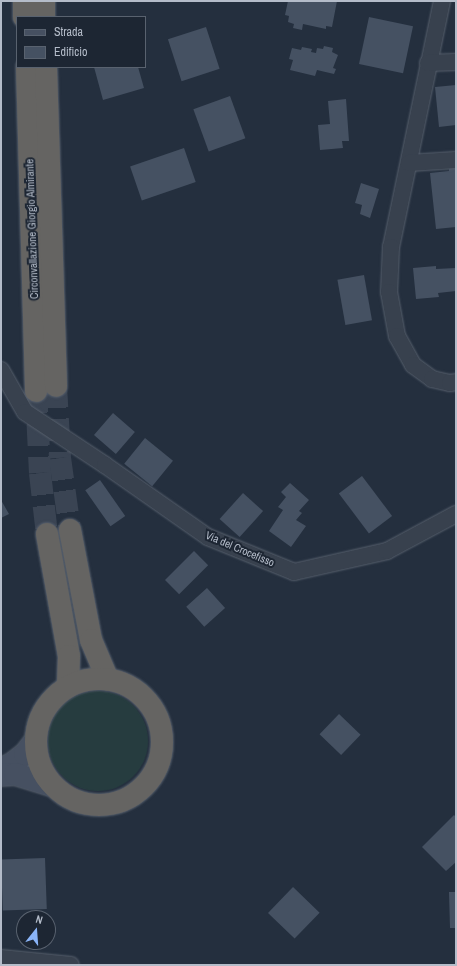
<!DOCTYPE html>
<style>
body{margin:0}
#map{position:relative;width:457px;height:966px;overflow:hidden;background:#242f3e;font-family:"Archivo Narrow",sans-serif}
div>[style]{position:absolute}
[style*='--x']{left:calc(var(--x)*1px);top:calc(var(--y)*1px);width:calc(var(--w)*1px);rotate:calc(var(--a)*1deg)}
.green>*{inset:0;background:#263c3f}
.round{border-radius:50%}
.building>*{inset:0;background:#455162;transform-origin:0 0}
.trunk-tunnel>*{height:22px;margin-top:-11px;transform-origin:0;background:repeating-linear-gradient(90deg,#3a4453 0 22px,transparent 0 33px)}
.roads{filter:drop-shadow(0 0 1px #565f6c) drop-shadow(0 0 1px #565f6c)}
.minor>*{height:16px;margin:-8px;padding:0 8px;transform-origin:8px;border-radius:8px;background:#38414e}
.secondary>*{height:22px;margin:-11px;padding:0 11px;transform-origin:11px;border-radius:11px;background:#465061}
.trunk>*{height:22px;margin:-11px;padding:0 11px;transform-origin:11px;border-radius:11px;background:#656462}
.trunk>.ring{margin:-11px;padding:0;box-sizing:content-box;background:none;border:22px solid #656462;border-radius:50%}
span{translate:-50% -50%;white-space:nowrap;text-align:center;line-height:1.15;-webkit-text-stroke:4px #1d2633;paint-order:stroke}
.street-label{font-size:11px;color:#b4bcc9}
.frame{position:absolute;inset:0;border:2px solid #b4bcc9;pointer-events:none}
.legend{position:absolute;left:16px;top:16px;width:130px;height:52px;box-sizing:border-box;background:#1d2633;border:1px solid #59626f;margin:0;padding:5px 7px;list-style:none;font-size:12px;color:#b4bcc9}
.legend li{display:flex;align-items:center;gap:8px;height:20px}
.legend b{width:20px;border:1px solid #59626f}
.north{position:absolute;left:16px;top:910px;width:40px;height:40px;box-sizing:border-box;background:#1d2633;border:1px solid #59626f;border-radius:50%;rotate:17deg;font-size:11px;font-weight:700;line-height:16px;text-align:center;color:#b4bcc9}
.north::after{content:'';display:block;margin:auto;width:14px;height:18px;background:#8ab4f8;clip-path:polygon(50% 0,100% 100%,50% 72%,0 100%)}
</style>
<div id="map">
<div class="green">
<i class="round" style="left:48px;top:691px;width:100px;height:100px"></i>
</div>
<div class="building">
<i style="clip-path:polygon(288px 1px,337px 1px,332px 27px,326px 26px,326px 29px,303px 24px,302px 30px,293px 28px,294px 24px,288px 22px,289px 16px,285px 15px)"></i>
<i style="left:369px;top:17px;width:45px;height:48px;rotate:12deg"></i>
<i style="left:206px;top:27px;width:44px;height:40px;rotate:72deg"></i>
<i style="clip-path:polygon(324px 46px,333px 48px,332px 52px,338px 55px,333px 68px,336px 69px,334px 74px,317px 70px,315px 76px,290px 70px,293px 60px,289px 59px,292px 48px,301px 50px,302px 47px,312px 49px,311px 52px,316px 53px,317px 48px,323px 49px)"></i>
<i style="clip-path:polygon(94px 67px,138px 67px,144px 88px,103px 100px)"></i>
<i style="clip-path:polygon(456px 85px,456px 125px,439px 127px,435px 87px)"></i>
<i style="left:230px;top:96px;width:45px;height:39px;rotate:70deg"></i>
<i style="clip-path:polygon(346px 99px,349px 141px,342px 141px,343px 148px,320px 150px,318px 125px,330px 124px,328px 101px)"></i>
<i style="left:184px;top:148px;width:36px;height:57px;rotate:71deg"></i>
<i style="clip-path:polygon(456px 167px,456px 227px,436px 229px,430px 173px,449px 171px,449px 168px)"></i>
<i style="clip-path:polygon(361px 183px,379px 189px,370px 218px,360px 214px,362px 205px,355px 203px)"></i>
<i style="clip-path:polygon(436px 266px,436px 269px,456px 268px,456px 291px,438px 293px,439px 297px,416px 299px,413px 268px)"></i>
<i style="left:364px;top:275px;width:46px;height:27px;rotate:80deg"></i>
<i style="left:113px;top:413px;width:29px;height:29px;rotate:41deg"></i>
<i style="left:145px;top:438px;width:36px;height:33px;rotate:39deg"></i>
<i style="left:362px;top:476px;width:50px;height:29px;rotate:53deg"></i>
<i style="left:100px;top:480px;width:44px;height:18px;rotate:55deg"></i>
<i style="clip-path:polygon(290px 483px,309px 500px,299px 511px,302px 513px,296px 520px,306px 526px,291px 547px,269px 531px,283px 510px,278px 507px,286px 497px,281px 492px)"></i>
<i style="left:243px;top:493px;width:27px;height:35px;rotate:42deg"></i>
<i style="clip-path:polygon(1px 500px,9px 514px,1px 518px)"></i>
<i style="left:194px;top:551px;width:20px;height:41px;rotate:45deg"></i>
<i style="left:207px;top:588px;width:27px;height:28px;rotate:48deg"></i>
<i style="left:339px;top:714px;width:30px;height:28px;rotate:44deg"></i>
<i style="clip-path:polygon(454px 815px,456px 817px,456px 862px,446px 871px,422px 847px)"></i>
<i style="left:45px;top:858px;width:51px;height:44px;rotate:88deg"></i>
<i style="left:293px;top:887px;width:37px;height:36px;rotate:44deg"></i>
<i style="clip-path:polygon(449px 892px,456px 892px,456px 928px,450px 928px)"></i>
</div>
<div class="trunk-tunnel">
<i style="--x:56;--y:386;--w:72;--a:86.8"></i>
<i style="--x:60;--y:458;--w:73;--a:82.1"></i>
<i style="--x:36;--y:391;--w:82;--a:87.2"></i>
<i style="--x:40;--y:473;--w:61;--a:83.5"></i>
</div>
<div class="roads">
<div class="minor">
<i style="--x:442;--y:1;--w:251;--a:101.7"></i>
<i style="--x:391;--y:247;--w:45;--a:92.5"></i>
<i style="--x:389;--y:292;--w:45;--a:79.7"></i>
<i style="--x:397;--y:336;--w:33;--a:61"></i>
<i style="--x:413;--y:365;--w:24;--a:36"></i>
<i style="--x:432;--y:379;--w:18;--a:13"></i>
<i style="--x:450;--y:383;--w:6;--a:-9"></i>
<i style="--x:428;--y:63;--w:28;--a:-2"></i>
<i style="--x:409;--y:163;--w:47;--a:-3.7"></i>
<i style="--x:1;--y:370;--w:48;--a:60.3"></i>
<i style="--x:25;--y:412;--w:96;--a:33.5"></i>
<i style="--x:105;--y:465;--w:126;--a:35"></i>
<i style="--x:208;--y:537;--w:93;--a:22.1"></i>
<i style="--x:294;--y:572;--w:95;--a:-12.7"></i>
<i style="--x:387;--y:551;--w:78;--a:-28.2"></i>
<i style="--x:1;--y:958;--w:70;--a:5.7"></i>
</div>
<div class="secondary">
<i style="--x:1;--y:769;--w:12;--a:-24"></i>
<i style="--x:12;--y:764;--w:16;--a:-38"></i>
<i style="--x:25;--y:754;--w:18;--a:-52"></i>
<i style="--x:1;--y:775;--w:14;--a:-4"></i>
<i style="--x:15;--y:774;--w:39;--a:17"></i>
</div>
<div class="trunk">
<i style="--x:24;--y:1;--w:16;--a:90"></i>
<i style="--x:44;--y:1;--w:16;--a:90"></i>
<i style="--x:27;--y:67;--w:324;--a:88.4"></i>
<i style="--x:46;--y:67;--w:319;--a:88.2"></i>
<i style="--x:70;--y:530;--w:112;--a:79.2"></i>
<i style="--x:91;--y:640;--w:43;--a:67"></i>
<i style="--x:47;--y:534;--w:124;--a:79.8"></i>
<i style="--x:69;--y:656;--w:31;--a:92"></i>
<i class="ring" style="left:36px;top:679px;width:104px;height:104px"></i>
</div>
</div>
<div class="street-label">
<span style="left:32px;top:229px;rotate:-92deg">Circonvallazione Giorgio Almirante</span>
<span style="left:240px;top:549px;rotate:23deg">Via del Crocefisso</span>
</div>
<div class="frame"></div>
<ul class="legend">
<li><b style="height:5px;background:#465061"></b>Strada</li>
<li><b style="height:11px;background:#455162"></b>Edificio</li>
</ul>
<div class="north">N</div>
</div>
